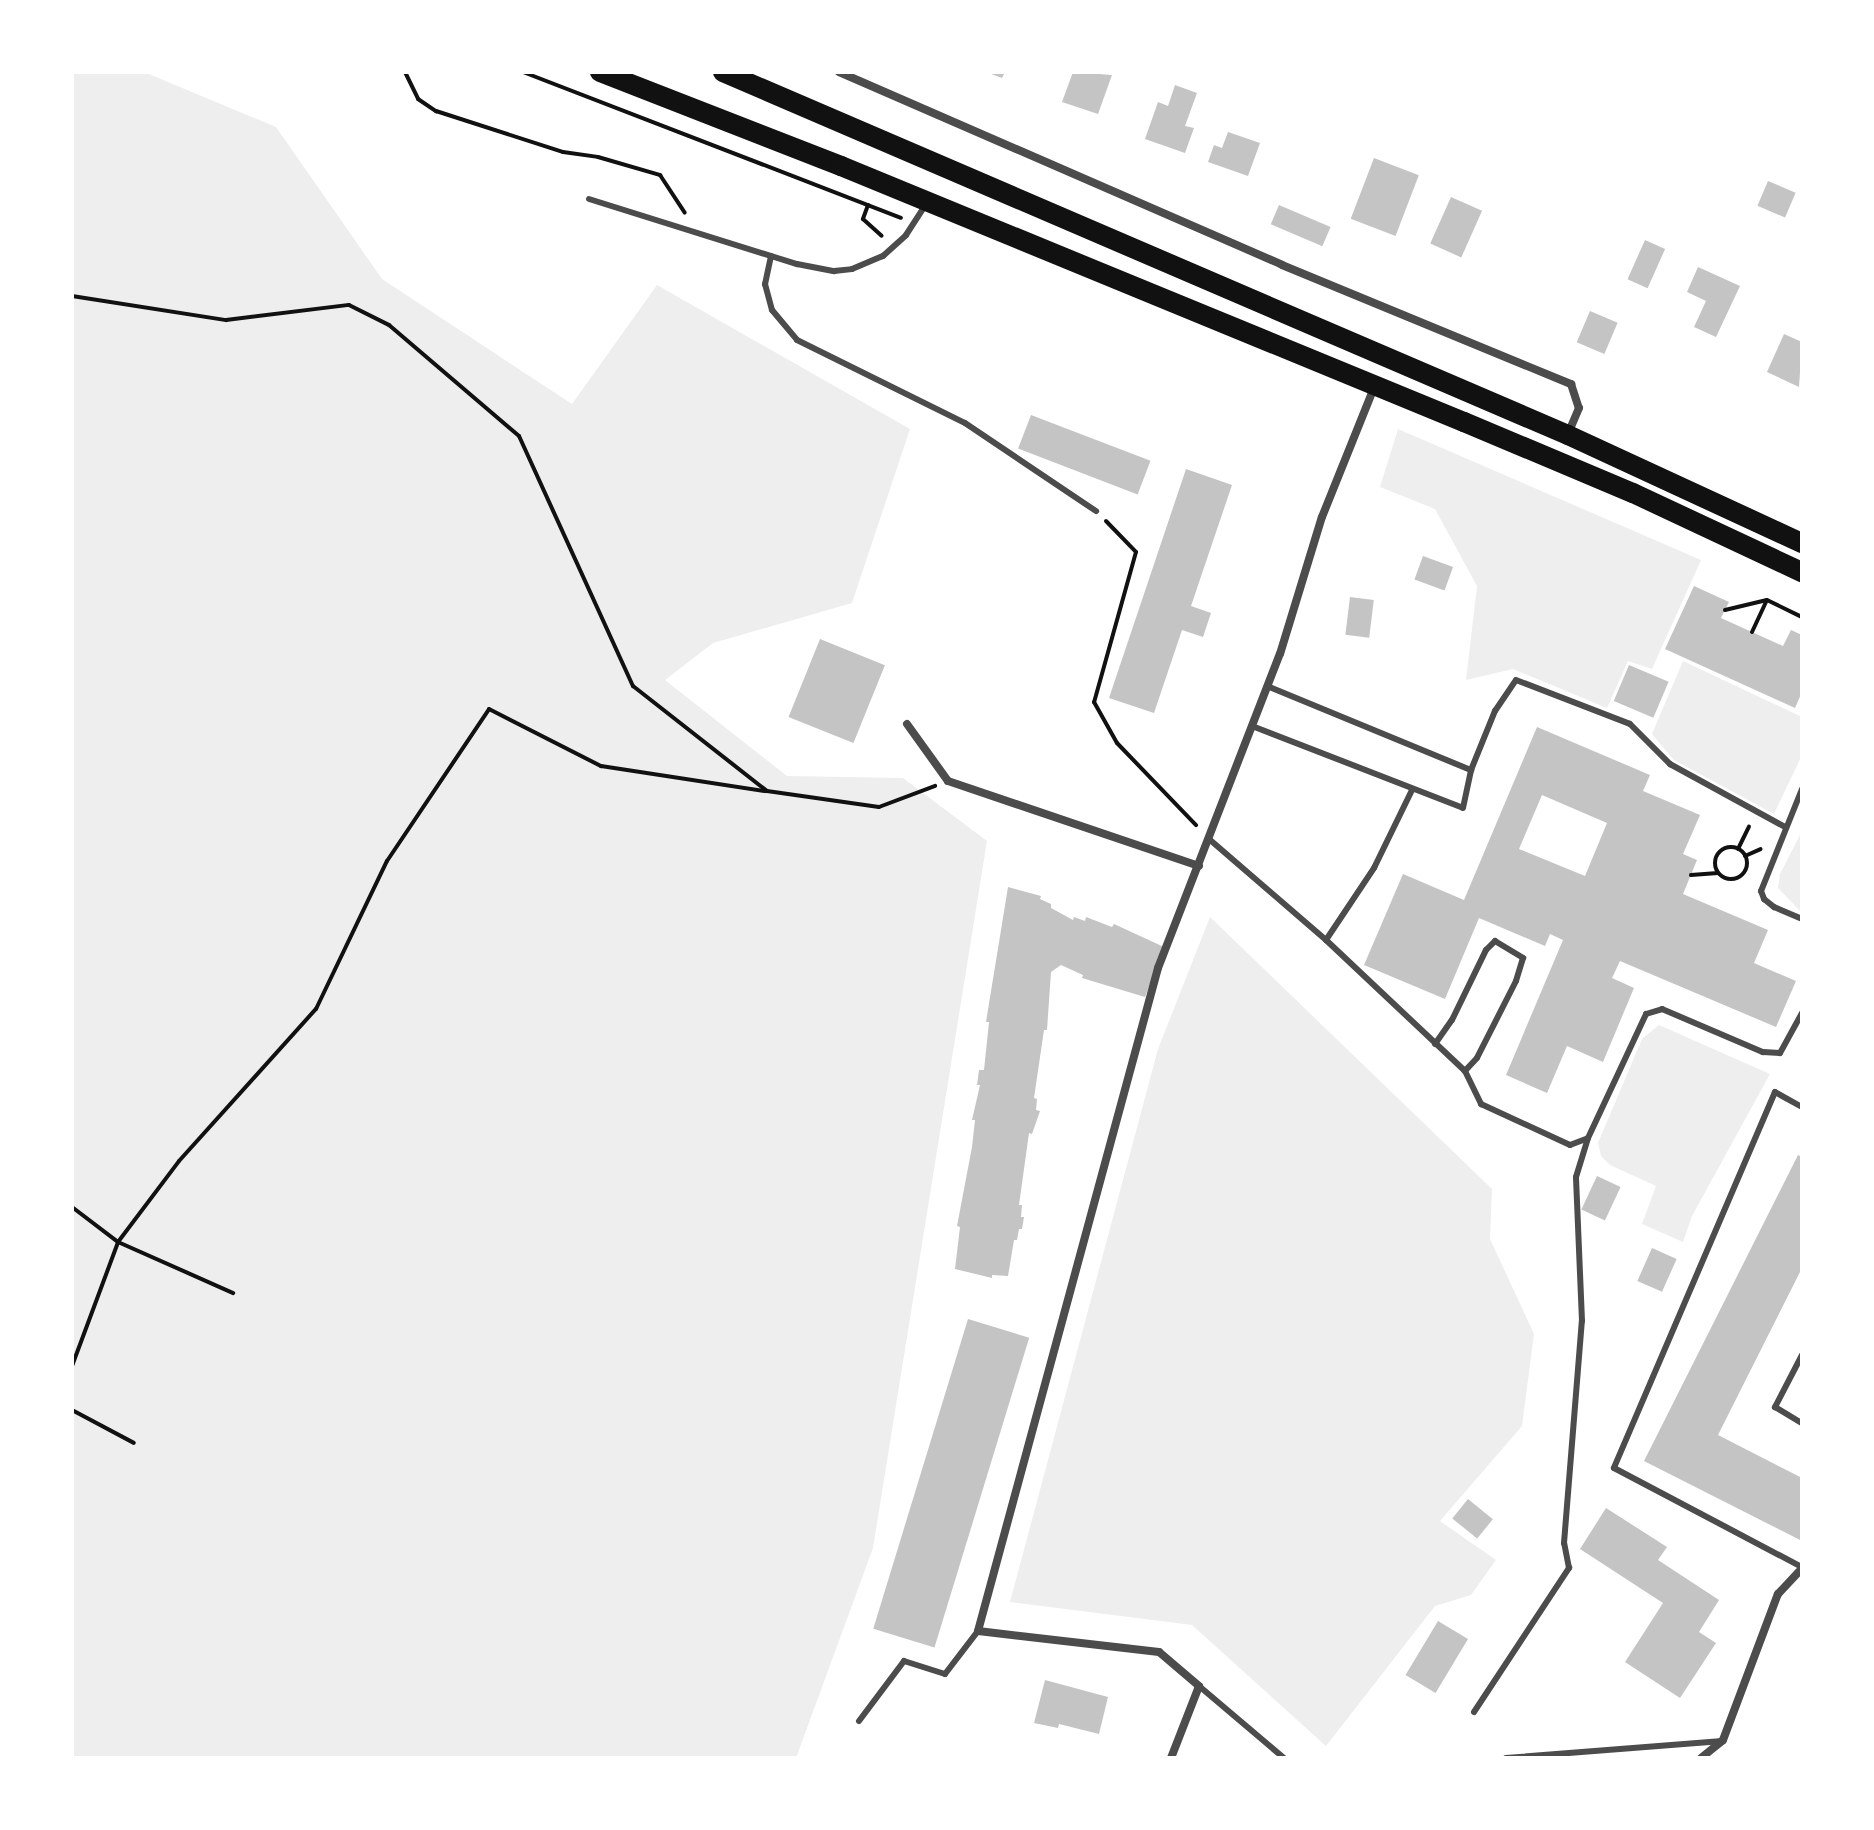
<!DOCTYPE html>
<style>
body{margin:0}
#map{position:relative;width:1874px;height:1830px;overflow:hidden;background:#fff;font-family:"Nunito Sans",sans-serif}
div>[style]{position:absolute}
[style*='--x']{left:calc(var(--x)*1px);top:calc(var(--y)*1px);width:calc(var(--w)*1px);rotate:calc(var(--a)*1deg)}
.green>*{inset:0;background:#eee}
.building>*{inset:0;background:#c4c4c4;transform-origin:0 0}
.path>*{height:4px;margin:-2px;padding:0 2px;transform-origin:2px;border-radius:2px;background:#111}
.path>.ring{margin:-2px;padding:0;box-sizing:content-box;background:none;border:4px solid #111;border-radius:50%}
.service>*{height:6px;margin:-3px;padding:0 3px;transform-origin:3px;border-radius:3px;background:#4c4c4c}
.minor>*{height:8px;margin:-4px;padding:0 4px;transform-origin:4px;border-radius:4px;background:#4c4c4c}
.primary>*{height:20px;margin:-10px;padding:0 10px;transform-origin:10px;border-radius:10px;background:#111}
span{translate:-50% -50%;white-space:nowrap;text-align:center;line-height:1.15;-webkit-text-stroke:6px #fff;paint-order:stroke}
.frame{position:absolute;inset:0;border:74px solid #fff;pointer-events:none}
</style>
<div id="map">
<div class="green">
<i style="clip-path:polygon(72px 72px,144px 72px,276px 127px,382px 279px,572px 404px,657px 285px,910px 429px,852px 603px,713px 643px,665px 680px,787px 776px,903px 778px,987px 841px,873px 1548px,796px 1758px,72px 1758px)"></i>
<i style="clip-path:polygon(1398px 429px,1701px 560px,1652px 669px,1628px 661px,1607px 708px,1513px 669px,1466px 680px,1477px 586px,1435px 509px,1380px 487px)"></i>
<i style="clip-path:polygon(1683px 661px,1802px 717px,1802px 755px,1774px 814px,1674px 760px,1652px 734px)"></i>
<i style="clip-path:polygon(1802px 831px,1802px 913px,1778px 888px,1780px 874px)"></i>
<i style="clip-path:polygon(1210px 917px,1492px 1189px,1490px 1239px,1534px 1334px,1522px 1426px,1440px 1521px,1496px 1560px,1471px 1595px,1435px 1606px,1326px 1746px,1192px 1625px,1010px 1602px,1158px 1049px)"></i>
<i style="clip-path:polygon(1659px 1025px,1770px 1074px,1692px 1216px,1683px 1242px,1642px 1224px,1656px 1186px,1610px 1165px,1601px 1156px,1598px 1143px,1642px 1039px)"></i>
</div>
<div class="building">
<i style="clip-path:polygon(986px 72px,1005px 72px,1002px 78px)"></i>
<i style="clip-path:polygon(1073px 72px,1112px 75px,1098px 114px,1062px 102px)"></i>
<i style="clip-path:polygon(1175px 85px,1197px 93px,1185px 126px,1194px 128px,1185px 153px,1145px 139px,1158px 102px,1168px 106px)"></i>
<i style="clip-path:polygon(1228px 132px,1260px 143px,1248px 176px,1208px 162px,1214px 145px,1222px 148px)"></i>
<i style="left:1374px;top:158px;width:48px;height:65px;rotate:21deg"></i>
<i style="left:1768px;top:181px;width:30px;height:27px;rotate:23deg"></i>
<i style="left:1451px;top:197px;width:34px;height:51px;rotate:24deg"></i>
<i style="left:1279px;top:205px;width:56px;height:21px;rotate:23deg"></i>
<i style="left:1645px;top:240px;width:22px;height:43px;rotate:24deg"></i>
<i style="clip-path:polygon(1698px 267px,1740px 286px,1716px 337px,1694px 327px,1706px 301px,1687px 292px)"></i>
<i style="left:1590px;top:311px;width:30px;height:34px;rotate:23deg"></i>
<i style="clip-path:polygon(1784px 334px,1802px 342px,1799px 387px,1767px 372px)"></i>
<i style="left:1031px;top:415px;width:128px;height:36px;rotate:21deg"></i>
<i style="clip-path:polygon(1186px 469px,1232px 485px,1191px 606px,1211px 613px,1203px 637px,1182px 630px,1154px 713px,1109px 698px)"></i>
<i style="left:1423px;top:556px;width:32px;height:25px;rotate:20deg"></i>
<i style="clip-path:polygon(1694px 586px,1729px 602px,1721px 618px,1783px 646px,1791px 630px,1802px 635px,1802px 692px,1795px 708px,1665px 649px)"></i>
<i style="left:1350px;top:597px;width:24px;height:38px;rotate:7deg"></i>
<i style="left:820px;top:639px;width:70px;height:84px;rotate:22deg"></i>
<i style="left:1629px;top:665px;width:43px;height:39px;rotate:23deg"></i>
<i style="clip-path:polygon(evenodd,1537px 727px,1650px 775px,1643px 791px,1700px 815px,1683px 854px,1697px 860px,1683px 894px,1768px 930px,1754px 963px,1796px 981px,1776px 1027px,1620px 961px,1612px 978px,1634px 988px,1603px 1062px,1567px 1046px,1547px 1093px,1506px 1075px,1563px 940px,1550px 934px,1545px 946px,1479px 918px,1445px 999px,1364px 965px,1403px 874px,1464px 900px,1537px 727px,1542px 795px,1607px 823px,1585px 876px,1519px 849px,1542px 795px)"></i>
<i style="clip-path:polygon(1008px 887px,1041px 896px,1040px 899px,1051px 904px,1051px 908px,1073px 920px,1074px 917px,1085px 921px,1086px 917px,1112px 927px,1114px 924px,1164px 947px,1145px 997px,1082px 978px,1083px 975px,1061px 965px,1051px 972px,1047px 1030px,1044px 1030px,1034px 1098px,1037px 1099px,1036px 1110px,1040px 1111px,1032px 1134px,1029px 1133px,1019px 1205px,1022px 1205px,1021px 1217px,1024px 1217px,1022px 1229px,1019px 1229px,1017px 1240px,1014px 1240px,1008px 1276px,992px 1275px,992px 1278px,955px 1269px,960px 1227px,957px 1226px,972px 1147px,975px 1120px,972px 1120px,980px 1085px,977px 1085px,979px 1070px,984px 1070px,989px 1022px,986px 1022px)"></i>
<i style="clip-path:polygon(1798px 1155px,1802px 1157px,1802px 1268px,1718px 1435px,1802px 1478px,1802px 1541px,1644px 1461px)"></i>
<i style="left:1597px;top:1176px;width:26px;height:37px;rotate:25deg"></i>
<i style="left:1652px;top:1248px;width:27px;height:36px;rotate:24deg"></i>
<i style="left:968px;top:1319px;width:64px;height:324px;rotate:17deg"></i>
<i style="left:1468px;top:1499px;width:32px;height:25px;rotate:39deg"></i>
<i style="clip-path:polygon(1606px 1508px,1667px 1547px,1658px 1560px,1719px 1600px,1699px 1632px,1716px 1643px,1680px 1698px,1625px 1662px,1663px 1603px,1580px 1549px)"></i>
<i style="left:1438px;top:1621px;width:35px;height:63px;rotate:31deg"></i>
<i style="clip-path:polygon(1045px 1680px,1108px 1697px,1099px 1734px,1059px 1724px,1058px 1728px,1034px 1723px)"></i>
</div>
<div class="path">
<i style="--x:405;--y:72;--w:30;--a:64"></i>
<i style="--x:418;--y:99;--w:22;--a:34"></i>
<i style="--x:436;--y:111;--w:133;--a:17.9"></i>
<i style="--x:563;--y:152;--w:35;--a:8"></i>
<i style="--x:598;--y:157;--w:65;--a:16.2"></i>
<i style="--x:660;--y:175;--w:45;--a:56.7"></i>
<i style="--x:523;--y:72;--w:405;--a:21.1"></i>
<i style="--x:868;--y:205;--w:15;--a:110"></i>
<i style="--x:863;--y:219;--w:25;--a:42"></i>
<i style="--x:72;--y:296;--w:156;--a:8.9"></i>
<i style="--x:226;--y:320;--w:124;--a:-7"></i>
<i style="--x:349;--y:305;--w:45;--a:26.6"></i>
<i style="--x:389;--y:325;--w:171;--a:40.5"></i>
<i style="--x:519;--y:436;--w:275;--a:65.5"></i>
<i style="--x:633;--y:686;--w:170;--a:38.1"></i>
<i style="--x:767;--y:791;--w:113;--a:8.1"></i>
<i style="--x:879;--y:807;--w:60;--a:-20.6"></i>
<i style="--x:1106;--y:521;--w:43;--a:45.9"></i>
<i style="--x:1136;--y:552;--w:156;--a:105.6"></i>
<i style="--x:1094;--y:702;--w:47;--a:60.7"></i>
<i style="--x:1117;--y:743;--w:114;--a:46.1"></i>
<i style="--x:1725;--y:610;--w:43;--a:-13.4"></i>
<i style="--x:1767;--y:600;--w:39;--a:26"></i>
<i style="--x:1752;--y:632;--w:35;--a:-65"></i>
<i class="ring" style="left:1715px;top:847px;width:28px;height:28px"></i>
<i style="--x:1738;--y:849;--w:25;--a:-64"></i>
<i style="--x:1745;--y:856;--w:17;--a:-24"></i>
<i style="--x:1691;--y:875;--w:27;--a:-4"></i>
<i style="--x:72;--y:1207;--w:58;--a:37.3"></i>
<i style="--x:118;--y:1242;--w:126;--a:23.9"></i>
<i style="--x:72;--y:1366;--w:132;--a:-69.6"></i>
<i style="--x:118;--y:1242;--w:101;--a:-53"></i>
<i style="--x:179;--y:1161;--w:205;--a:-48"></i>
<i style="--x:316;--y:1009;--w:164;--a:-64.4"></i>
<i style="--x:387;--y:861;--w:183;--a:-56.1"></i>
<i style="--x:489;--y:709;--w:126;--a:27"></i>
<i style="--x:601;--y:766;--w:166;--a:8.7"></i>
<i style="--x:72;--y:1410;--w:70;--a:28"></i>
</div>
<div class="service">
<i style="--x:589;--y:199;--w:218;--a:17.4"></i>
<i style="--x:797;--y:264;--w:38;--a:11"></i>
<i style="--x:834;--y:271;--w:18;--a:-6"></i>
<i style="--x:852;--y:269;--w:34;--a:-23"></i>
<i style="--x:883;--y:256;--w:31;--a:-42"></i>
<i style="--x:906;--y:235;--w:37;--a:-57"></i>
<i style="--x:771;--y:256;--w:29;--a:102"></i>
<i style="--x:765;--y:284;--w:27;--a:75"></i>
<i style="--x:772;--y:310;--w:39;--a:50"></i>
<i style="--x:797;--y:340;--w:187;--a:26.3"></i>
<i style="--x:965;--y:423;--w:158;--a:33.9"></i>
<i style="--x:1267;--y:686;--w:221;--a:22.4"></i>
<i style="--x:1252;--y:726;--w:226;--a:21.2"></i>
<i style="--x:1463;--y:808;--w:39;--a:-78"></i>
<i style="--x:1471;--y:770;--w:64;--a:-67.9"></i>
<i style="--x:1495;--y:711;--w:37;--a:-56"></i>
<i style="--x:1516;--y:680;--w:122;--a:21.1"></i>
<i style="--x:1630;--y:724;--w:57;--a:45"></i>
<i style="--x:1670;--y:764;--w:131;--a:28.7"></i>
<i style="--x:1802;--y:789;--w:110;--a:111.9"></i>
<i style="--x:1761;--y:891;--w:9;--a:69"></i>
<i style="--x:1764;--y:899;--w:13;--a:39"></i>
<i style="--x:1774;--y:907;--w:30;--a:23"></i>
<i style="--x:1209;--y:839;--w:155;--a:40.8"></i>
<i style="--x:1326;--y:940;--w:191;--a:43.3"></i>
<i style="--x:1465;--y:1071;--w:37;--a:64"></i>
<i style="--x:1481;--y:1104;--w:98;--a:24.7"></i>
<i style="--x:1570;--y:1145;--w:19;--a:-21"></i>
<i style="--x:1326;--y:940;--w:87;--a:-56.3"></i>
<i style="--x:1374;--y:868;--w:87;--a:-64"></i>
<i style="--x:1435;--y:1044;--w:29;--a:-55"></i>
<i style="--x:1452;--y:1020;--w:78;--a:-64.1"></i>
<i style="--x:1486;--y:950;--w:13;--a:-45"></i>
<i style="--x:1495;--y:941;--w:33;--a:31"></i>
<i style="--x:1523;--y:958;--w:24;--a:107"></i>
<i style="--x:1516;--y:981;--w:86;--a:116.9"></i>
<i style="--x:1477;--y:1058;--w:18;--a:133"></i>
<i style="--x:1802;--y:1107;--w:31;--a:-151"></i>
<i style="--x:1775;--y:1092;--w:409;--a:113.2"></i>
<i style="--x:1614;--y:1468;--w:212;--a:27.8"></i>
<i style="--x:1802;--y:1355;--w:59;--a:117.4"></i>
<i style="--x:1775;--y:1407;--w:31;--a:31"></i>
<i style="--x:1199;--y:1686;--w:111;--a:40.3"></i>
<i style="--x:1474;--y:1712;--w:173;--a:-56.6"></i>
<i style="--x:1569;--y:1568;--w:25;--a:-101"></i>
<i style="--x:1564;--y:1543;--w:223;--a:-85.4"></i>
<i style="--x:1582;--y:1321;--w:144;--a:-92.4"></i>
<i style="--x:1576;--y:1177;--w:41;--a:-72.9"></i>
<i style="--x:1588;--y:1138;--w:137;--a:-64.9"></i>
<i style="--x:1646;--y:1014;--w:17;--a:-17"></i>
<i style="--x:1662;--y:1009;--w:110;--a:23.1"></i>
<i style="--x:1763;--y:1052;--w:17;--a:3"></i>
<i style="--x:1780;--y:1053;--w:46;--a:-61.2"></i>
<i style="--x:859;--y:1721;--w:75;--a:-53.1"></i>
<i style="--x:904;--y:1661;--w:43;--a:17.6"></i>
<i style="--x:945;--y:1674;--w:54;--a:-52.5"></i>
<i style="--x:1506;--y:1758;--w:217;--a:-4.5"></i>
</div>
<div class="minor">
<i style="--x:839;--y:72;--w:483;--a:23.5"></i>
<i style="--x:1282;--y:265;--w:313;--a:22.4"></i>
<i style="--x:1571;--y:384;--w:25;--a:72"></i>
<i style="--x:1579;--y:408;--w:26;--a:113"></i>
<i style="--x:907;--y:724;--w:70;--a:54.3"></i>
<i style="--x:948;--y:781;--w:265;--a:18.7"></i>
<i style="--x:1171;--y:1758;--w:77;--a:-68.7"></i>
<i style="--x:1199;--y:1686;--w:52;--a:-139.6"></i>
<i style="--x:1159;--y:1652;--w:182;--a:-173.4"></i>
<i style="--x:978;--y:1631;--w:687;--a:-74.81"></i>
<i style="--x:1158;--y:968;--w:337;--a:-68.8"></i>
<i style="--x:1280;--y:654;--w:143;--a:-73"></i>
<i style="--x:1322;--y:517;--w:142;--a:-68.1"></i>
<i style="--x:1701;--y:1758;--w:28;--a:-39"></i>
<i style="--x:1723;--y:1740;--w:156;--a:-69.4"></i>
<i style="--x:1778;--y:1594;--w:35;--a:-47"></i>
</div>
<div class="primary">
<i style="--x:600;--y:72;--w:259;--a:21.3"></i>
<i style="--x:841;--y:166;--w:674;--a:22.34"></i>
<i style="--x:1464;--y:422;--w:183;--a:22.8"></i>
<i style="--x:1633;--y:493;--w:187;--a:25.1"></i>
<i style="--x:723;--y:72;--w:920;--a:23.25"></i>
<i style="--x:1568;--y:435;--w:258;--a:24.8"></i>
</div>
<div class="frame"></div>
</div>
